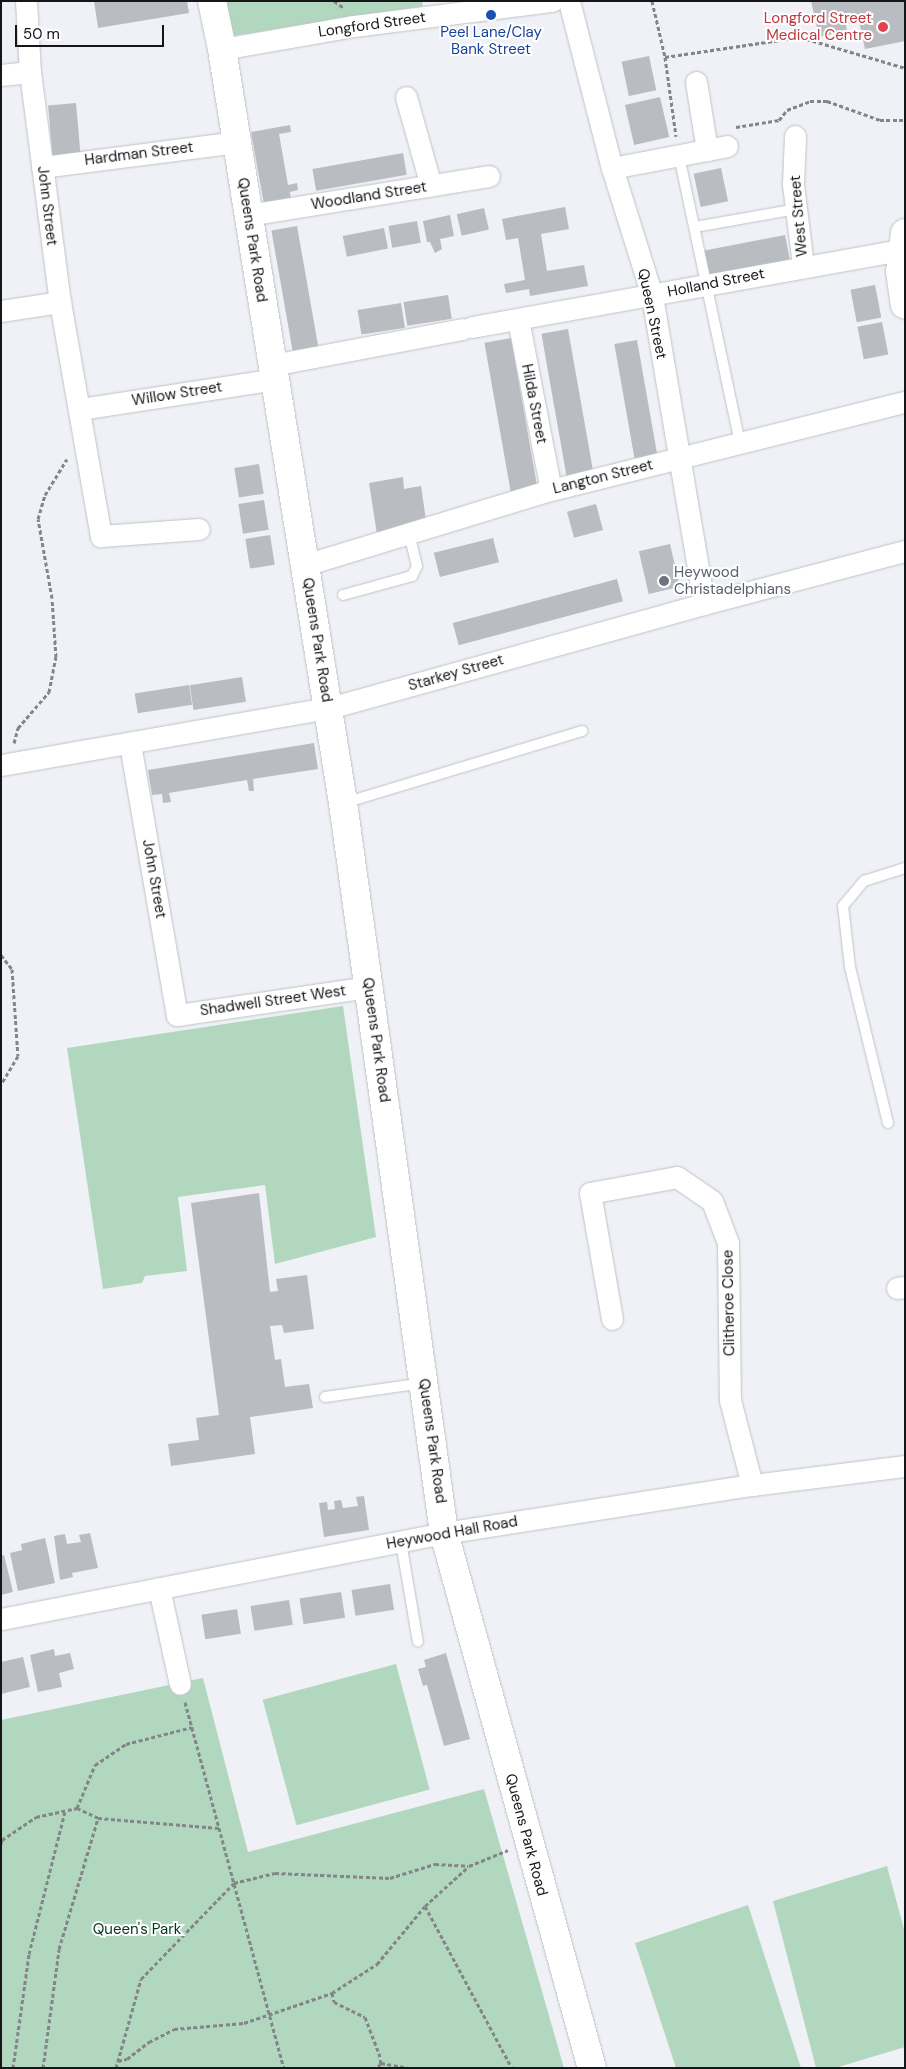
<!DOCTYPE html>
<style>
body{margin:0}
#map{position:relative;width:906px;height:2069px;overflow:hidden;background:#eff1f6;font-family:"DM Sans",sans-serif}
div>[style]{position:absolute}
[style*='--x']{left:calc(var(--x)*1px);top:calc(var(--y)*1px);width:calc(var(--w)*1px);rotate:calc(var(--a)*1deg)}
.green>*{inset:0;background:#b1d8bf;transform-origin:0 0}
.building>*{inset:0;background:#b9bcc1;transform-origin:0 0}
.path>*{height:3px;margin-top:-1.5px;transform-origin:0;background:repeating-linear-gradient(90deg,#838588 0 4px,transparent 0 6.5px)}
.roads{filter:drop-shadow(0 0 1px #bfc2c7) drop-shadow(0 0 1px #bfc2c7)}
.lane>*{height:10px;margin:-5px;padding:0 5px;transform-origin:5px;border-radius:5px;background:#fff}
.street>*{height:21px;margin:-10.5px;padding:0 10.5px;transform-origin:10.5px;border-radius:10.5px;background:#fff}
.secondary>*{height:28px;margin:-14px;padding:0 14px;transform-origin:14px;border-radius:14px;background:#fff}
.dots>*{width:14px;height:14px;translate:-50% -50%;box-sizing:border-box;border:2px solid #fefefe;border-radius:50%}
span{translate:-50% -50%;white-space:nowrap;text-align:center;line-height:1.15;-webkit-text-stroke:4px #fefefe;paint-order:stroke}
.health-label{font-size:15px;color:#be3a42}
.right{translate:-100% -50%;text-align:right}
.street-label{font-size:15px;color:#151618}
.transit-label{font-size:15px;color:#164399}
.worship-label{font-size:15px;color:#5b616d}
.left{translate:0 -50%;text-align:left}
.park-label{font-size:15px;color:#00351d}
.frame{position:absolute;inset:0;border:2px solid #151618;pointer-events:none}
.scale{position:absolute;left:15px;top:25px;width:149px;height:22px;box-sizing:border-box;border:2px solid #151618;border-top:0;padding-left:6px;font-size:15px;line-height:18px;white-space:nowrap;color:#151618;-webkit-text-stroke:4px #fefefe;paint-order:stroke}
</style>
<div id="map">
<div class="green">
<i style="clip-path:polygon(226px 1px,422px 1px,423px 6px,232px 36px)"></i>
<i style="clip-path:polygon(343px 1006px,376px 1237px,275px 1264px,265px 1185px,178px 1197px,187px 1271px,145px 1276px,142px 1283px,103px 1289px,67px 1048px)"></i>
<i style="left:396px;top:1664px;width:130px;height:138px;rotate:75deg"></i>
<i style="clip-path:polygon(203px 1678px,248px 1852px,484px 1789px,564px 2068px,1px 2068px,1px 1720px)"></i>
<i style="clip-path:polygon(887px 1866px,905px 1933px,905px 2047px,835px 2068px,816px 2068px,773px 1901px)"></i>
<i style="clip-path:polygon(748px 1905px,801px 2068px,676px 2068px,635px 1943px)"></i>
</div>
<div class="building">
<i style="clip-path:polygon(94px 1px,187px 1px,189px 13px,98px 28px)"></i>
<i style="clip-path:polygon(811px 1px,905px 1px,905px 41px,865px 49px,859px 21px,846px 24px,847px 31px,819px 37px)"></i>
<i style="left:649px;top:56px;width:35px;height:28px;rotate:78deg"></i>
<i style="left:660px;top:97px;width:41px;height:36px;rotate:77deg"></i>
<i style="left:76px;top:103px;width:55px;height:28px;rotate:85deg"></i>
<i style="clip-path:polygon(290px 125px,291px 132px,279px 134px,288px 185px,297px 183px,298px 190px,290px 192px,291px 200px,264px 204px,251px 132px)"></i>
<i style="left:403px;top:153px;width:22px;height:92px;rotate:80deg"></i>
<i style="left:721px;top:168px;width:34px;height:28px;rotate:78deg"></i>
<i style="clip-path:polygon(565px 207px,569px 229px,541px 234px,547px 271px,584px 265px,588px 286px,530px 296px,529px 289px,506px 293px,504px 284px,525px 280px,518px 238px,506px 240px,502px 219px)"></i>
<i style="left:484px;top:208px;width:22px;height:28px;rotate:77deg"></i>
<i style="clip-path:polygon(450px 215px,454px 236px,440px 239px,442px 249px,435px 253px,430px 242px,427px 242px,423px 221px)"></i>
<i style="left:417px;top:221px;width:22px;height:29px;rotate:80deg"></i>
<i style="left:297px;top:226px;width:122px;height:26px;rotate:80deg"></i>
<i style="left:384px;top:228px;width:21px;height:42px;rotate:79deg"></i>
<i style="left:785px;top:235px;width:25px;height:83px;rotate:79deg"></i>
<i style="left:875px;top:285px;width:33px;height:25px;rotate:79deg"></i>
<i style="left:448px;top:295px;width:24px;height:45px;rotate:81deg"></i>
<i style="left:401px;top:303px;width:25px;height:44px;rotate:81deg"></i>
<i style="left:882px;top:322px;width:33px;height:25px;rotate:79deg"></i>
<i style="left:568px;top:329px;width:145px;height:27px;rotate:80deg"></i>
<i style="left:511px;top:338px;width:153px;height:27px;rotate:80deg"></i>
<i style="left:637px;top:340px;width:116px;height:23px;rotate:80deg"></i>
<i style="left:259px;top:464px;width:30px;height:25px;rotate:81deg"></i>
<i style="clip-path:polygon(403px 477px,404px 489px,421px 486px,426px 520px,377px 534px,369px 483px)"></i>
<i style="left:264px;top:500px;width:30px;height:26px;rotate:81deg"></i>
<i style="left:596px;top:504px;width:27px;height:30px;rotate:75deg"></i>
<i style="left:270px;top:535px;width:30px;height:25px;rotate:81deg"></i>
<i style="left:493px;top:538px;width:25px;height:61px;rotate:76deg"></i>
<i style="left:670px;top:544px;width:44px;height:32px;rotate:77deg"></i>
<i style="left:617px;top:579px;width:23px;height:170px;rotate:75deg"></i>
<i style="left:242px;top:677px;width:25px;height:53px;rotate:81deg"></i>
<i style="left:189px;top:685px;width:20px;height:55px;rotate:81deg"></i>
<i style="clip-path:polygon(314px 743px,318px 769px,253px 779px,254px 791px,249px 791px,247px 780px,169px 793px,171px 802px,163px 803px,162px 794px,152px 795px,148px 770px)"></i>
<i style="clip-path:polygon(259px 1193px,270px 1292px,278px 1291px,276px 1279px,307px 1275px,314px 1329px,284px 1333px,282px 1325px,270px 1326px,275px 1360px,281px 1359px,285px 1387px,309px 1384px,313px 1408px,250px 1417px,255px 1454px,171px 1466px,168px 1444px,199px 1440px,196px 1418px,219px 1415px,191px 1203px)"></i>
<i style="clip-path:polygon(364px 1496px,369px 1530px,324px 1537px,319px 1503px,327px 1502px,328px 1510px,335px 1509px,334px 1501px,341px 1500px,343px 1508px,358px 1506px,356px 1497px)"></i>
<i style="clip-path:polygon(90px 1533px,98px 1568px,72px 1573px,73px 1577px,60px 1580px,54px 1536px,65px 1534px,67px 1544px,81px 1542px,79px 1535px)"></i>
<i style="clip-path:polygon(45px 1538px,55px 1583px,18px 1591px,10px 1553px,22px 1550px,21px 1544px)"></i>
<i style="clip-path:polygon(4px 1555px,13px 1592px,1px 1595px,1px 1556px)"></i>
<i style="left:390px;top:1584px;width:26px;height:39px;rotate:81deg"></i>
<i style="left:341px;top:1592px;width:26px;height:42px;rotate:81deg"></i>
<i style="left:289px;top:1600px;width:25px;height:39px;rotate:81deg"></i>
<i style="left:237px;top:1609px;width:25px;height:36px;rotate:81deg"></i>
<i style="clip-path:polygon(54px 1649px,55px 1656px,70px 1653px,74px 1669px,59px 1673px,62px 1687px,38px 1692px,30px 1655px)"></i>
<i style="clip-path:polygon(446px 1653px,470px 1739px,444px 1746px,427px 1685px,423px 1686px,418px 1669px,426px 1667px,424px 1660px)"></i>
<i style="clip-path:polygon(23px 1657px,30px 1687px,1px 1694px,1px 1662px)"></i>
</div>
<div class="path">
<i style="--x:334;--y:1;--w:11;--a:34"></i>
<i style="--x:652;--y:1;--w:57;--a:76.9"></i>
<i style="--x:665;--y:57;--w:80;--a:82.1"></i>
<i style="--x:665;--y:57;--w:136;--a:-8.4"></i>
<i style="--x:800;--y:37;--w:109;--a:16.4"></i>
<i style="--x:736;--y:127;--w:44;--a:-9.2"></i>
<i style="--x:779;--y:120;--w:13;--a:-51"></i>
<i style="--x:787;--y:110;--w:25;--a:-21"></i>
<i style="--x:810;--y:101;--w:17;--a:0"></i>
<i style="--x:827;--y:101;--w:56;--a:19.7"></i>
<i style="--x:880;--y:120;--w:25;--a:0"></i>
<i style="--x:14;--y:743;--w:16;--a:-75"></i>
<i style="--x:18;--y:728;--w:48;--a:-49.3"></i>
<i style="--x:49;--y:692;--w:36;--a:-79"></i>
<i style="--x:56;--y:657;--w:59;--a:-93.9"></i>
<i style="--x:52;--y:598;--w:80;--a:-100"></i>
<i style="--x:38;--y:519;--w:25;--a:-74"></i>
<i style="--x:45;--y:495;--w:42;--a:-58.6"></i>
<i style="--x:1;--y:955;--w:18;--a:52"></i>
<i style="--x:12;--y:969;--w:87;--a:86.1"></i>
<i style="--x:18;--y:1056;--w:33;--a:121"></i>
<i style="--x:185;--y:1702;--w:379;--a:74.9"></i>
<i style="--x:77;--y:1808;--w:23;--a:25"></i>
<i style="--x:1;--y:1844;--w:4;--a:-76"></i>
<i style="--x:2;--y:1840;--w:41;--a:-34.1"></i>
<i style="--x:36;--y:1817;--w:42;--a:-12.4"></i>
<i style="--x:77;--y:1808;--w:47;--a:-67.3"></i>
<i style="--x:95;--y:1765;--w:37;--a:-34"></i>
<i style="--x:126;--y:1744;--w:68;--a:-14.4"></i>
<i style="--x:425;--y:1906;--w:184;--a:61.8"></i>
<i style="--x:332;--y:1993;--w:9;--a:77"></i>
<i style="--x:334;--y:2002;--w:34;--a:26"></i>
<i style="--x:365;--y:2017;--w:39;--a:69"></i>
<i style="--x:379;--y:2053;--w:10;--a:79"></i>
<i style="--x:381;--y:2063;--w:6;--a:129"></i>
<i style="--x:118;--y:2061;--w:9;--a:-13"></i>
<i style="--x:127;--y:2059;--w:28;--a:-38"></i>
<i style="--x:149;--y:2042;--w:28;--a:-27"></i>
<i style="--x:174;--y:2029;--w:70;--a:-4.9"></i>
<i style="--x:244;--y:2023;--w:93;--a:-18.8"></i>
<i style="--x:332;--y:1993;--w:54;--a:-32.8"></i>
<i style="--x:377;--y:1964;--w:75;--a:-50.4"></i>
<i style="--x:425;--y:1906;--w:59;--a:-42.3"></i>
<i style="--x:469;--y:1866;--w:42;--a:-22.3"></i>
<i style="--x:381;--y:2063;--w:27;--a:10"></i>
<i style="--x:13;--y:2068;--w:115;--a:-82"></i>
<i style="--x:29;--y:1954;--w:146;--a:-75.8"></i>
<i style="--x:43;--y:2068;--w:120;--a:-82.3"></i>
<i style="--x:59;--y:1949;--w:137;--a:-73.4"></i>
<i style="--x:98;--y:1818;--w:121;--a:4.7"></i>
<i style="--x:116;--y:2068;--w:92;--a:-74.3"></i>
<i style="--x:141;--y:1979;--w:134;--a:-45.9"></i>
<i style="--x:234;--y:1883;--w:42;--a:-13.7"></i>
<i style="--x:275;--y:1873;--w:115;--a:2.5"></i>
<i style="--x:390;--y:1878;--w:47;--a:-17.3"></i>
<i style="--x:435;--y:1864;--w:33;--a:3"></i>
</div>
<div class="roads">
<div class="lane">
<i style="--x:679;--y:156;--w:292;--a:78"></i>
<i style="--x:695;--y:227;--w:104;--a:-10"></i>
<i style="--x:343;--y:595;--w:72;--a:-15.4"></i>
<i style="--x:412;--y:576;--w:11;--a:-63"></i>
<i style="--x:417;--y:566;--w:33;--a:-104"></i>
<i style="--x:344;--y:803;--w:249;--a:-16.8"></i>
<i style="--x:888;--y:1123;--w:161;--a:-103.7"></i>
<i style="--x:850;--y:967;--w:61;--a:-96.5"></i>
<i style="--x:843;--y:906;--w:33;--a:-50"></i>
<i style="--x:864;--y:881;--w:43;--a:-17.6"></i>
<i style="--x:325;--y:1397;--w:99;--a:-8.1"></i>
<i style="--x:401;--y:1542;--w:101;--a:80.4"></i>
</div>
<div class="street">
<i style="--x:26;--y:1;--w:71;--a:86.8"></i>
<i style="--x:30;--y:72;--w:232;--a:82.6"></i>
<i style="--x:60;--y:302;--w:238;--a:80.1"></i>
<i style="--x:101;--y:536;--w:98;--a:-4.1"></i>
<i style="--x:569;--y:1;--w:172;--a:75.6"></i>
<i style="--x:612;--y:168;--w:134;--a:72.6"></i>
<i style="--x:652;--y:296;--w:312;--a:80.4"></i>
<i style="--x:222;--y:49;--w:134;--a:-9.9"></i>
<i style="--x:354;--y:26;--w:200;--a:-7.2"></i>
<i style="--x:1;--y:75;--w:29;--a:-6"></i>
<i style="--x:696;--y:82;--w:69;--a:80.8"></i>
<i style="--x:406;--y:97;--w:92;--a:74.3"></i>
<i style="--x:795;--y:136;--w:48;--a:92.4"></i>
<i style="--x:793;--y:184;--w:82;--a:83"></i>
<i style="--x:42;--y:167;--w:196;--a:-7.3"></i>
<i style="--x:612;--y:168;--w:117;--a:-10.8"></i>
<i style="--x:248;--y:215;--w:244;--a:-9.2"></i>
<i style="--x:1;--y:311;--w:60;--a:-8.7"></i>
<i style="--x:518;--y:319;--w:174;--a:79.1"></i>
<i style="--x:472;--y:327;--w:436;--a:-10.2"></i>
<i style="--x:272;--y:365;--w:194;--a:-10.7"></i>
<i style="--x:80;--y:409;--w:197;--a:-8.7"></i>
<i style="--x:305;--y:565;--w:257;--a:-17"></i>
<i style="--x:551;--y:490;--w:365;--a:-14"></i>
<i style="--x:130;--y:744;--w:275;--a:80.2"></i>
<i style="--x:177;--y:1015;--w:194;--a:-8.3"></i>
<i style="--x:1;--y:765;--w:333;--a:-9.9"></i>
<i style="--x:329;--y:708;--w:389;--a:-15.5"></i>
<i style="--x:704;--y:604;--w:208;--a:-14.8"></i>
<i style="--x:897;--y:1288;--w:8;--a:-7"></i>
<i style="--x:612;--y:1319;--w:128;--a:-99.9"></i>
<i style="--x:590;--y:1193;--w:88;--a:-10.4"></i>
<i style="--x:677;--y:1177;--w:42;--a:34.4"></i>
<i style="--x:712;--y:1201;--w:45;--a:69.1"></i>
<i style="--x:728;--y:1243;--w:157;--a:89.3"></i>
<i style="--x:730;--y:1400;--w:88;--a:75.5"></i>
<i style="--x:159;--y:1588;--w:98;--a:77.7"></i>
<i style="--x:1;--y:1619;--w:451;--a:-11"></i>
<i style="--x:444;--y:1533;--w:312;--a:-8.9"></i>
<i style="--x:752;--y:1485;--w:154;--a:-7.1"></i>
</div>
<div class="secondary">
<i style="--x:212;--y:1;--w:49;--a:78.2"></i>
<i style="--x:222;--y:49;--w:764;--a:80.88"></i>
<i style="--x:343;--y:803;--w:737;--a:82.12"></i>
<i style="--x:444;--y:1533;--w:555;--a:74.54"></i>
<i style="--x:905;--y:233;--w:38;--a:97"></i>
<i style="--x:900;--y:271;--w:34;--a:82"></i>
</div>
</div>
<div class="dots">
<i style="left:491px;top:15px;background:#1a4fb4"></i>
<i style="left:883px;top:27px;background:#e0444e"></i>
<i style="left:664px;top:581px;background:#6b7280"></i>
</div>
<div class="health-label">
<span class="right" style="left:872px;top:27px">Longford Street<br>Medical Centre</span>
</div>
<div class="street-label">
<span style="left:372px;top:25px;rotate:-8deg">Longford Street</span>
<span style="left:139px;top:154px;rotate:-7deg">Hardman Street</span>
<span style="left:369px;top:196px;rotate:-9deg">Woodland Street</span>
<span style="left:47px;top:206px;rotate:83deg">John Street</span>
<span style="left:799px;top:216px;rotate:-95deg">West Street</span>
<span style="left:252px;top:240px;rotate:81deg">Queens Park Road</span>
<span style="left:716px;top:283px;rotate:-11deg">Holland Street</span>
<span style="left:652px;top:314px;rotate:78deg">Queen Street</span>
<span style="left:177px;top:394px;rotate:-9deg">Willow Street</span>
<span style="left:534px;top:404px;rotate:79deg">Hilda Street</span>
<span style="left:603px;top:477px;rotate:-14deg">Langton Street</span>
<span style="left:317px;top:640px;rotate:81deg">Queens Park Road</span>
<span style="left:456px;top:673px;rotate:-16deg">Starkey Street</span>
<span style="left:154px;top:879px;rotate:80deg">John Street</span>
<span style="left:273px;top:1001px;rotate:-8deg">Shadwell Street West</span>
<span style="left:376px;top:1040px;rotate:82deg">Queens Park Road</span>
<span style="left:729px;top:1303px;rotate:-91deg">Clitheroe Close</span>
<span style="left:432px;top:1441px;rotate:82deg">Queens Park Road</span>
<span style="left:452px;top:1533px;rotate:-10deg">Heywood Hall Road</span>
<span style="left:526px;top:1835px;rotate:75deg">Queens Park Road</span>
</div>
<div class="transit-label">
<span style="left:491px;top:41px">Peel Lane/Clay<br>Bank Street</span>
</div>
<div class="worship-label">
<span class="left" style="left:674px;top:581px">Heywood<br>Christadelphians</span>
</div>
<div class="park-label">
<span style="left:137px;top:1930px">Queen's Park</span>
</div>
<div class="frame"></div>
<div class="scale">50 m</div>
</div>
